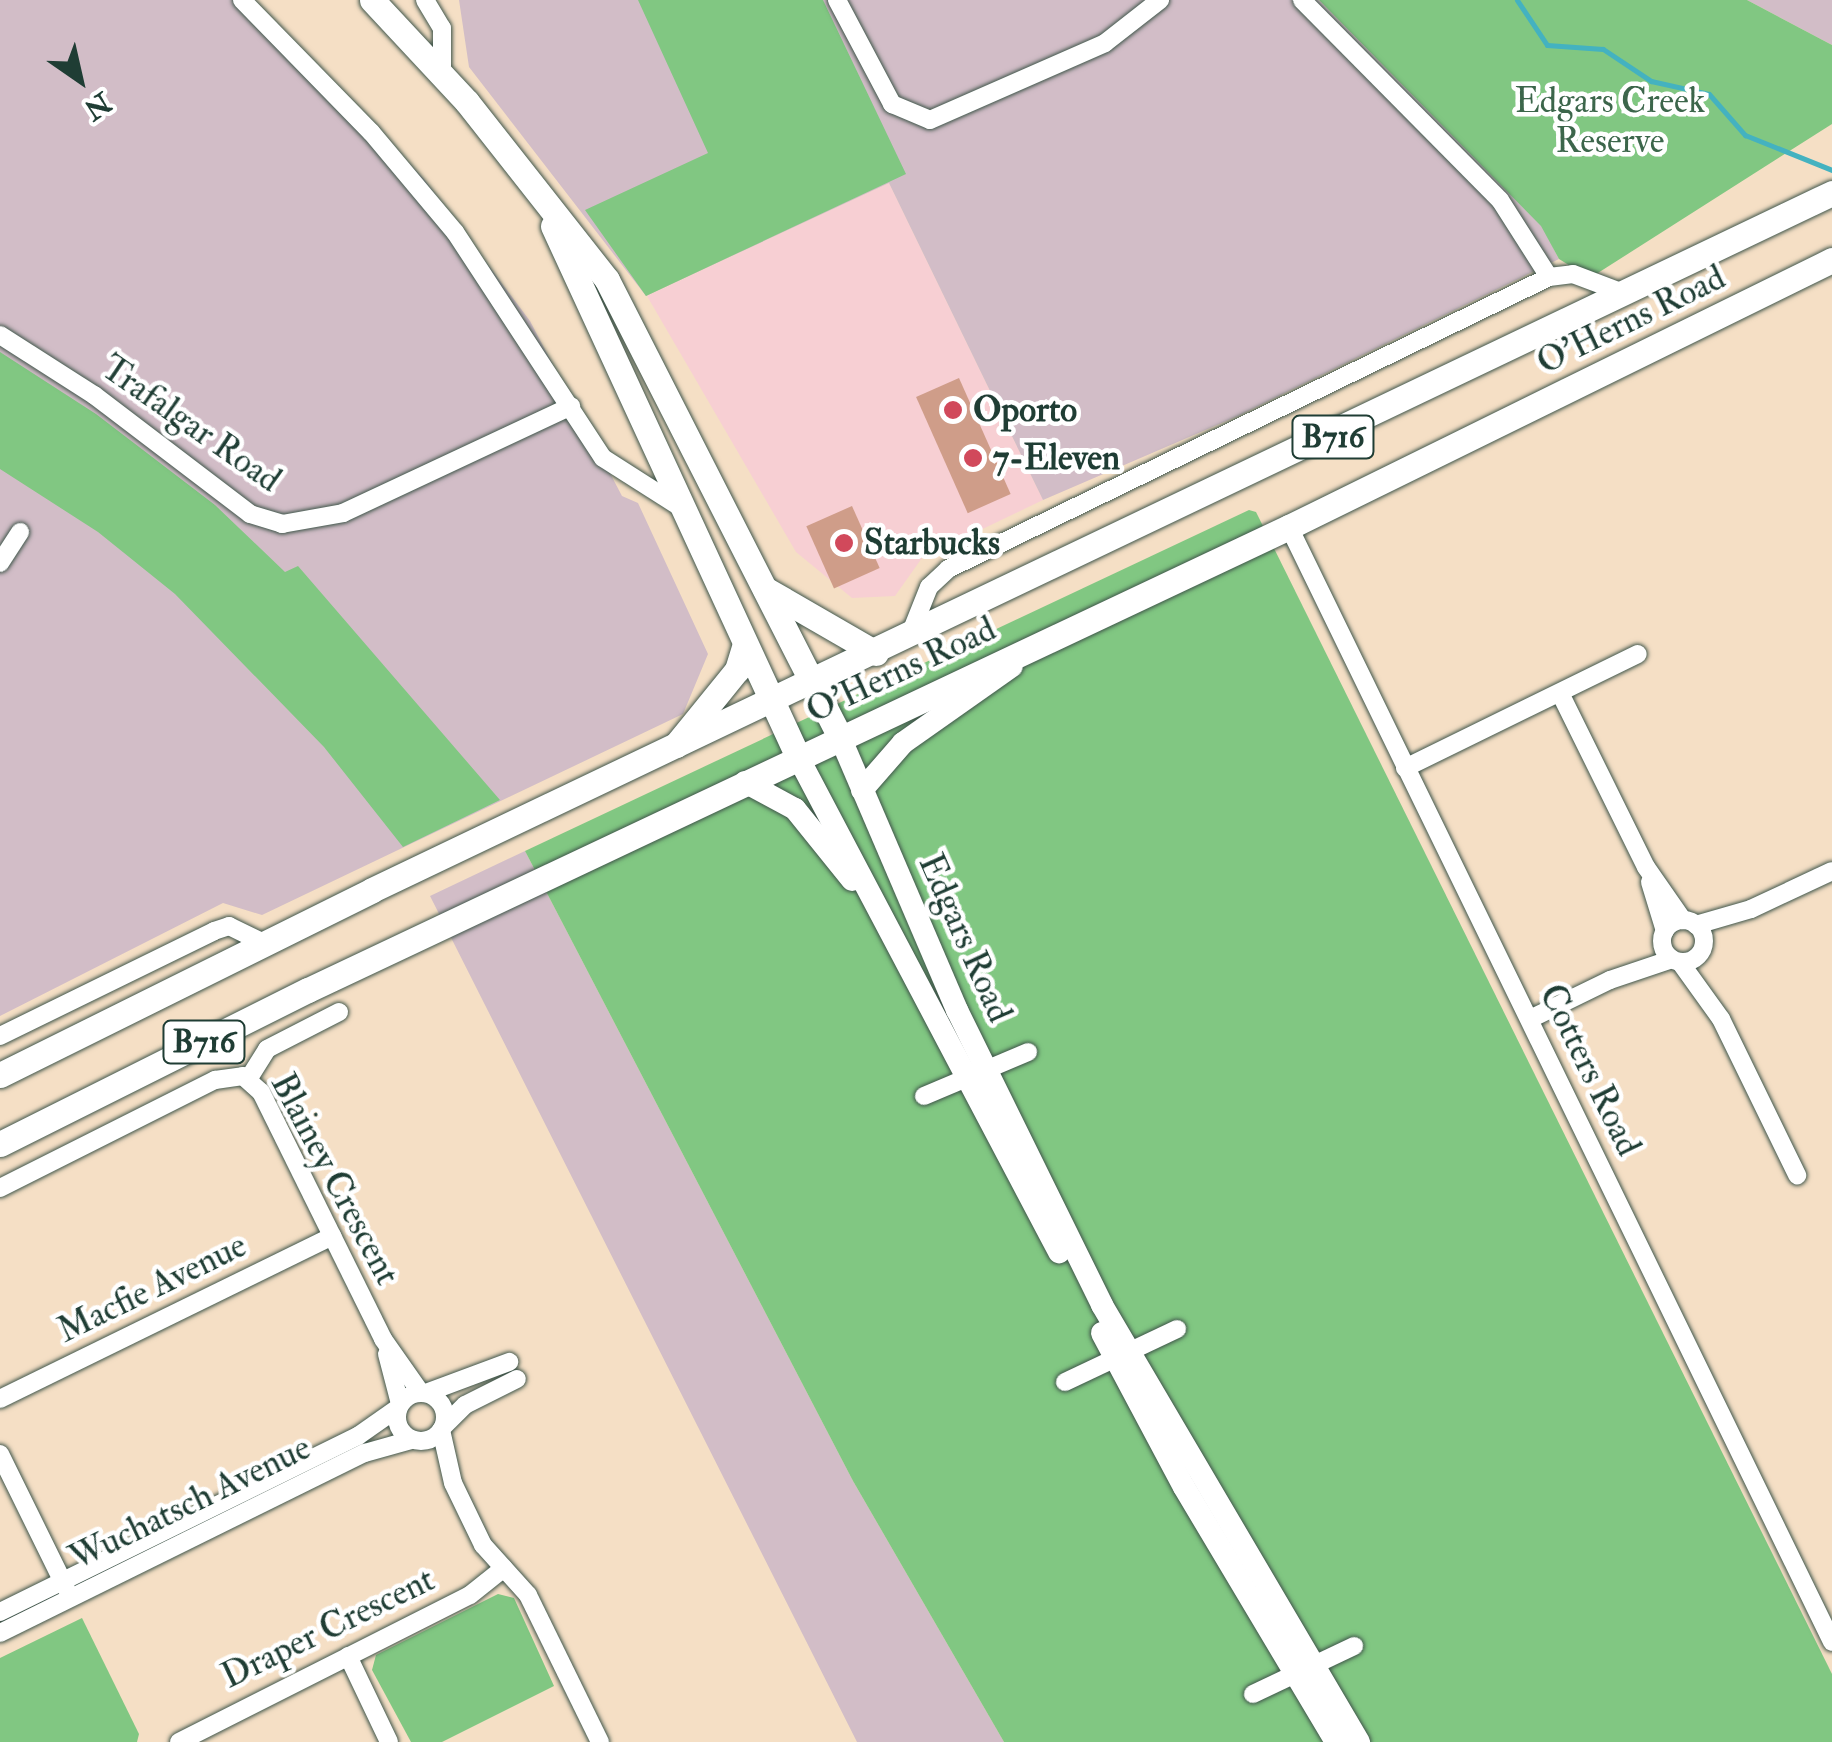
<!DOCTYPE html>
<style>
body{margin:0}
#map{position:relative;width:1832px;height:1742px;overflow:hidden;background:#f5dfc5;font-family:"IM FELL Double Pica",serif}
div>[style]{position:absolute}
[style*='--x']{left:calc(var(--x)*1px);top:calc(var(--y)*1px);width:calc(var(--w)*1px);rotate:calc(var(--a)*1deg)}
.built>*{inset:0;background:#f7cfd3}
.industrial>*{inset:0;background:#d2bdc7}
.green>*{inset:0;background:#81c782}
.stream>*{height:5px;margin:-2.5px;padding:0 2.5px;transform-origin:2.5px;border-radius:2.5px;background:#44b2c0}
.building>*{inset:0;background:#cf9d89;transform-origin:0 0}
.roads{filter:drop-shadow(0 0 2px #3f554a) drop-shadow(0 0 2px #3f554a)}
.street>*{height:18px;margin:-9px;padding:0 9px;transform-origin:9px;border-radius:9px;background:#fff}
.street>.ring{margin:-9px;padding:0;box-sizing:content-box;background:none;border:18px solid #fff;border-radius:50%}
.secondary>*{height:22px;margin:-11px;padding:0 11px;transform-origin:11px;border-radius:11px;background:#fff}
.primary>*{height:25px;margin:-12.5px;padding:0 12.5px;transform-origin:12.5px;border-radius:12.5px;background:#fff}
.dots>*{width:28px;height:28px;translate:-50% -50%;box-sizing:border-box;border:5px solid #fff;border-radius:50%}
span{translate:-50% -50%;white-space:nowrap;text-align:center;line-height:1.15;-webkit-text-stroke:9px #fff;paint-order:stroke}
.shield-label span{padding:2px 8px;background:#fff;border:2px solid;border-radius:8px;-webkit-text-stroke-width:0}
.shield-label{font-size:32px;color:#1f3d34;font-weight:700}
.park-label{font-size:35px;color:#3c664b}
.street-label{font-size:35px;color:#1f3d34}
.poi-label{font-size:35px;color:#1f3d34;font-weight:700}
.left{translate:0 -50%;text-align:left}
.north{position:absolute;left:30px;top:30px;width:100px;height:100px;-webkit-text-stroke:8px #fff;paint-order:stroke;rotate:146deg;font-size:28px;font-weight:700;line-height:40px;text-align:center;color:#1f3d34}
.north::after{content:'';display:block;margin:auto;width:35px;height:45px;background:#1f3d34;clip-path:polygon(50% 0,100% 100%,50% 72%,0 100%)}
</style>
<div id="map">
<div class="built">
<i style="clip-path:polygon(889px 183px,1043px 500px,922px 558px,895px 596px,852px 598px,796px 552px,647px 296px)"></i>
</div>
<div class="industrial">
<i style="clip-path:polygon(0 0,253px 0,424px 179px,530px 321px,622px 496px,638px 503px,708px 654px,683px 714px,262px 915px,223px 903px,0 1016px)"></i>
<i style="clip-path:polygon(459px 0,1319px 0,1542px 226px,1559px 259px,1238px 416px,1043px 500px,889px 183px,646px 296px,469px 67px)"></i>
<i style="clip-path:polygon(1747px 0,1832px 0,1832px 45px)"></i>
<i style="clip-path:polygon(525px 851px,853px 1481px,1004px 1742px,857px 1742px,430px 896px)"></i>
</div>
<div class="green">
<i style="clip-path:polygon(638px 0,823px 0,906px 174px,646px 296px,585px 210px,708px 153px)"></i>
<i style="clip-path:polygon(1319px 0,1747px 0,1832px 45px,1832px 124px,1590px 278px,1559px 259px,1541px 226px)"></i>
<i style="clip-path:polygon(0 352px,96px 414px,215px 505px,285px 572px,298px 566px,500px 800px,403px 847px,324px 747px,175px 594px,98px 532px,0 469px)"></i>
<i style="clip-path:polygon(1249px 510px,1256px 512px,1832px 1674px,1832px 1742px,1004px 1742px,853px 1481px,525px 851px)"></i>
<i style="clip-path:polygon(498px 1594px,514px 1598px,554px 1686px,442px 1742px,411px 1742px,372px 1670px,376px 1655px)"></i>
<i style="clip-path:polygon(82px 1618px,139px 1734px,137px 1742px,0 1742px,0 1658px)"></i>
</div>
<div class="stream">
<i style="--x:1517;--y:0;--w:54;--a:56.3"></i>
<i style="--x:1547;--y:45;--w:56;--a:4.1"></i>
<i style="--x:1603;--y:49;--w:58;--a:33.7"></i>
<i style="--x:1651;--y:81;--w:59;--a:12.6"></i>
<i style="--x:1709;--y:94;--w:55;--a:48.7"></i>
<i style="--x:1745;--y:135;--w:94;--a:21.9"></i>
</div>
<div class="building">
<i style="left:959px;top:378px;width:127px;height:47px;rotate:66deg"></i>
<i style="left:852px;top:506px;width:68px;height:50px;rotate:66deg"></i>
</div>
<div class="roads">
<div class="street">
<i style="--x:242;--y:0;--w:185;--a:45.7"></i>
<i style="--x:371;--y:132;--w:131;--a:50"></i>
<i style="--x:455;--y:232;--w:270;--a:56.8"></i>
<i style="--x:603;--y:458;--w:91;--a:32.5"></i>
<i style="--x:425;--y:0;--w:33;--a:59"></i>
<i style="--x:442;--y:28;--w:45;--a:90"></i>
<i style="--x:837;--y:0;--w:118;--a:62.1"></i>
<i style="--x:892;--y:104;--w:41;--a:22.8"></i>
<i style="--x:930;--y:120;--w:191;--a:-23.7"></i>
<i style="--x:1105;--y:43;--w:70;--a:-38"></i>
<i style="--x:1302;--y:0;--w:281;--a:45.3"></i>
<i style="--x:1500;--y:200;--w:91;--a:57.5"></i>
<i style="--x:1549;--y:277;--w:24;--a:-7"></i>
<i style="--x:1573;--y:274;--w:57;--a:20.7"></i>
<i style="--x:0;--y:335;--w:112;--a:32.6"></i>
<i style="--x:94;--y:395;--w:196;--a:37.3"></i>
<i style="--x:250;--y:514;--w:34;--a:17"></i>
<i style="--x:282;--y:524;--w:62;--a:-10.2"></i>
<i style="--x:343;--y:513;--w:252;--a:-25.1"></i>
<i style="--x:1289;--y:527;--w:1240;--a:64.03"></i>
<i style="--x:0;--y:563;--w:37;--a:-57"></i>
<i style="--x:909;--y:637;--w:54;--a:-68.2"></i>
<i style="--x:929;--y:587;--w:26;--a:-43"></i>
<i style="--x:948;--y:569;--w:668;--a:-25.91"></i>
<i style="--x:1560;--y:693;--w:194;--a:63.7"></i>
<i style="--x:1646;--y:867;--w:65;--a:55.1"></i>
<i style="--x:1405;--y:768;--w:259;--a:-26.1"></i>
<i style="--x:1650;--y:882;--w:51;--a:73"></i>
<i class="ring" style="left:1662px;top:920px;width:24px;height:24px"></i>
<i style="--x:1696;--y:925;--w:57;--a:-16.2"></i>
<i style="--x:1751;--y:909;--w:89;--a:-25.1"></i>
<i style="--x:1680;--y:962;--w:70;--a:54.3"></i>
<i style="--x:1721;--y:1019;--w:174;--a:64"></i>
<i style="--x:1530;--y:1019;--w:89;--a:-26"></i>
<i style="--x:1610;--y:980;--w:65;--a:-18.7"></i>
<i style="--x:0;--y:1036;--w:238;--a:-26.1"></i>
<i style="--x:214;--y:931;--w:16;--a:-18"></i>
<i style="--x:229;--y:926;--w:39;--a:26"></i>
<i style="--x:249;--y:1078;--w:34;--a:-58"></i>
<i style="--x:267;--y:1049;--w:81;--a:-27.2"></i>
<i style="--x:924;--y:1096;--w:113;--a:-22.9"></i>
<i style="--x:0;--y:1188;--w:241;--a:-26.7"></i>
<i style="--x:215;--y:1080;--w:28;--a:-8"></i>
<i style="--x:243;--y:1076;--w:24;--a:42"></i>
<i style="--x:261;--y:1092;--w:275;--a:63.7"></i>
<i style="--x:383;--y:1339;--w:66;--a:54.9"></i>
<i style="--x:387;--y:1354;--w:52;--a:75.4"></i>
<i style="--x:1065;--y:1382;--w:124;--a:-25.3"></i>
<i class="ring" style="left:397px;top:1393px;width:30px;height:30px"></i>
<i style="--x:426;--y:1393;--w:89;--a:-20.5"></i>
<i style="--x:0;--y:1399;--w:370;--a:-26.1"></i>
<i style="--x:443;--y:1427;--w:31;--a:-45"></i>
<i style="--x:465;--y:1405;--w:58;--a:-26.6"></i>
<i style="--x:441;--y:1430;--w:54;--a:77.2"></i>
<i style="--x:453;--y:1483;--w:69;--a:64.2"></i>
<i style="--x:483;--y:1545;--w:67;--a:48"></i>
<i style="--x:528;--y:1595;--w:164;--a:63.9"></i>
<i style="--x:0;--y:1454;--w:149;--a:63.8"></i>
<i style="--x:0;--y:1612;--w:399;--a:-26.2"></i>
<i style="--x:358;--y:1436;--w:49;--a:-35"></i>
<i style="--x:0;--y:1633;--w:407;--a:-26.3"></i>
<i style="--x:365;--y:1453;--w:48;--a:-15.8"></i>
<i style="--x:348;--y:1656;--w:95;--a:64.5"></i>
<i style="--x:1253;--y:1694;--w:112;--a:-25.4"></i>
<i style="--x:179;--y:1742;--w:326;--a:-26.8"></i>
<i style="--x:470;--y:1595;--w:43;--a:-38.5"></i>
</div>
<div class="secondary">
<i style="--x:840;--y:737;--w:297;--a:66.8"></i>
<i style="--x:957;--y:1010;--w:329;--a:63.8"></i>
<i style="--x:1102;--y:1305;--w:507;--a:59.54"></i>
<i style="--x:798;--y:757;--w:560;--a:62.2"></i>
<i style="--x:745;--y:782;--w:57;--a:28.4"></i>
<i style="--x:795;--y:809;--w:91;--a:51.2"></i>
<i style="--x:862;--y:790;--w:62;--a:-48.9"></i>
<i style="--x:903;--y:743;--w:133;--a:-35.2"></i>
<i style="--x:1102;--y:1333;--w:174;--a:62"></i>
<i style="--x:1184;--y:1487;--w:297;--a:59.2"></i>
</div>
<div class="primary">
<i style="--x:372;--y:0;--w:139;--a:47"></i>
<i style="--x:467;--y:102;--w:226;--a:51.8"></i>
<i style="--x:607;--y:280;--w:513;--a:62.99"></i>
<i style="--x:553;--y:226;--w:585;--a:65.23"></i>
<i style="--x:765;--y:589;--w:128;--a:30"></i>
<i style="--x:676;--y:745;--w:97;--a:-50.9"></i>
<i style="--x:737;--y:670;--w:27;--a:-73"></i>
<i style="--x:0;--y:1075;--w:415;--a:-26.4"></i>
<i style="--x:372;--y:890;--w:1618;--a:-25.52"></i>
<i style="--x:0;--y:1144;--w:344;--a:-26.6"></i>
<i style="--x:308;--y:990;--w:1085;--a:-25.27"></i>
<i style="--x:1289;--y:527;--w:605;--a:-26.18"></i>
</div>
</div>
<div class="dots">
<i style="left:953px;top:410px;background:#d1495b"></i>
<i style="left:973px;top:458px;background:#d1495b"></i>
<i style="left:844px;top:543px;background:#d1495b"></i>
</div>
<div class="shield-label">
<span style="left:1333px;top:437px">B716</span>
<span style="left:204px;top:1042px">B716</span>
</div>
<div class="park-label">
<span style="left:1610px;top:121px">Edgars Creek<br>Reserve</span>
</div>
<div class="street-label">
<span style="left:1631px;top:320px;rotate:-26deg">O'Herns Road</span>
<span style="left:191px;top:424px;rotate:35deg">Trafalgar Road</span>
<span style="left:901px;top:670px;rotate:-25deg">O'Herns Road</span>
<span style="left:965px;top:938px;rotate:66deg">Edgars Road</span>
<span style="left:1590px;top:1070px;rotate:64deg">Cotters Road</span>
<span style="left:335px;top:1179px;rotate:62deg">Blainey Crescent</span>
<span style="left:152px;top:1288px;rotate:-26deg">Macfie Avenue</span>
<span style="left:190px;top:1503px;rotate:-26deg">Wuchatsch Avenue</span>
<span style="left:328px;top:1628px;rotate:-26deg">Draper Crescent</span>
</div>
<div class="poi-label">
<span class="left" style="left:973px;top:410px">Oporto</span>
<span class="left" style="left:993px;top:458px">7-Eleven</span>
<span class="left" style="left:864px;top:543px">Starbucks</span>
</div>
<div class="north">N</div>
</div>
